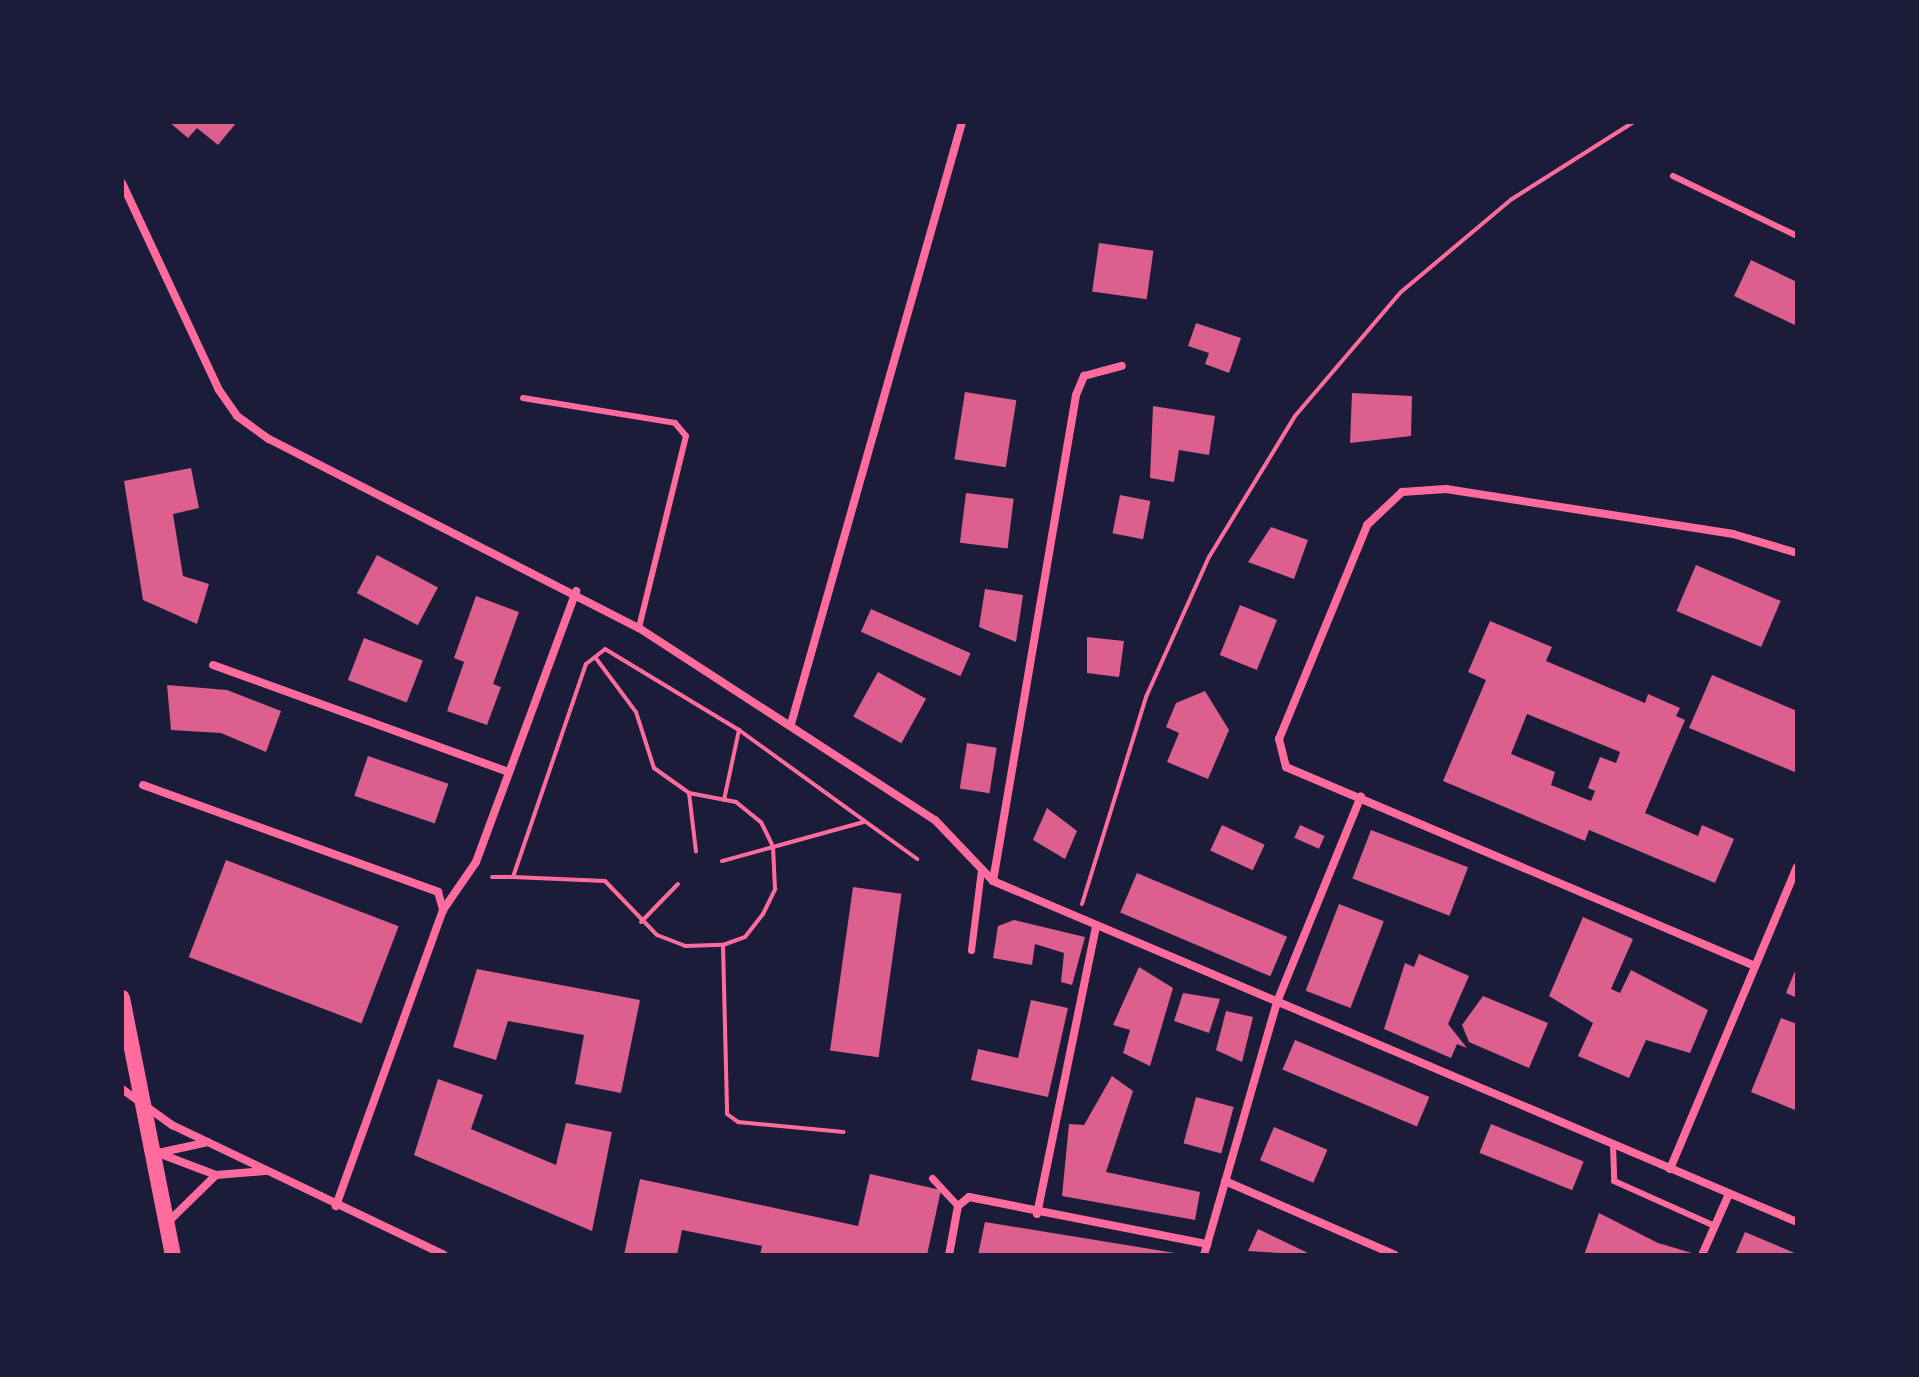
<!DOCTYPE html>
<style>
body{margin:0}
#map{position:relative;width:1919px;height:1377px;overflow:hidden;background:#1b1b3a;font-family:Karla,sans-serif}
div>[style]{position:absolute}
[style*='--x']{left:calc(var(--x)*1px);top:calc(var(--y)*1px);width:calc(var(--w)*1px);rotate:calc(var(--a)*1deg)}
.building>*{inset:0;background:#dd5f8e;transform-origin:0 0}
.path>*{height:4px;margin:-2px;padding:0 2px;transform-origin:2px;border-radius:2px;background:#ff6b9d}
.service>*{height:6px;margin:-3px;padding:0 3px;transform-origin:3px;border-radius:3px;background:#ff6b9d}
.pedestrian>*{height:7px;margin:-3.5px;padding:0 3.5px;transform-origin:3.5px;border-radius:3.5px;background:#ff6b9d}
.minor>*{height:8px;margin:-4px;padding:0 4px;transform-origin:4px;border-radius:4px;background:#ff6b9d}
.secondary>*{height:16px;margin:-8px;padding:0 8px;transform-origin:8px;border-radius:8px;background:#ff6b9d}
span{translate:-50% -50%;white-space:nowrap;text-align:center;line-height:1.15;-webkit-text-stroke:8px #1b1b3a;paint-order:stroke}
.frame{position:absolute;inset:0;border:124px solid #1b1b3a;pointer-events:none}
</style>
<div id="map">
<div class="building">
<i style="clip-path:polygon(169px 122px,237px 122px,218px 145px,197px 128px,188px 138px)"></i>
<i style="left:1099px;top:243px;width:55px;height:49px;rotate:8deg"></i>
<i style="clip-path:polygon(1751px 260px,1797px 282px,1797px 326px,1734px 296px)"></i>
<i style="clip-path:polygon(1196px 323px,1241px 338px,1229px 373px,1205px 364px,1209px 353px,1188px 346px)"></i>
<i style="left:965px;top:392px;width:52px;height:68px;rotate:9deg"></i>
<i style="clip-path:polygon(1352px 393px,1412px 396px,1411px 436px,1350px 443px)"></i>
<i style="clip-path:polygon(1153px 406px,1215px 416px,1209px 455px,1179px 450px,1174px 482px,1150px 478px)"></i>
<i style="clip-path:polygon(191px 468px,199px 508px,173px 514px,183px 576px,209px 584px,197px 624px,143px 600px,124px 481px)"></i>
<i style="left:966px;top:493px;width:48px;height:50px;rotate:7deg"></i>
<i style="left:1120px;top:495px;width:31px;height:39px;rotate:11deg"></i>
<i style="clip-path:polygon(1271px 527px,1308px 540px,1294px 579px,1248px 562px)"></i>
<i style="left:377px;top:555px;width:69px;height:43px;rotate:28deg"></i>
<i style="left:1696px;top:565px;width:92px;height:50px;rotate:23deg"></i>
<i style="clip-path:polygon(985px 589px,1023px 595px,1016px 642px,979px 627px)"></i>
<i style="clip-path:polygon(476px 596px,519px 612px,493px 684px,501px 687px,487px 725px,447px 711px,464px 662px,454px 658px)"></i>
<i style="left:1240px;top:605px;width:40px;height:54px;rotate:22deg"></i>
<i style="left:871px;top:609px;width:109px;height:25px;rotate:24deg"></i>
<i style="clip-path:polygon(evenodd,1490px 621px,1552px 647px,1546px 661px,1645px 703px,1648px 694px,1680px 708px,1676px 716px,1685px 720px,1645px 813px,1698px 836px,1702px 825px,1734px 839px,1715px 883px,1589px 830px,1585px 841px,1443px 781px,1486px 680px,1468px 672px,1490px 621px,1527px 714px,1620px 752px,1616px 763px,1600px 757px,1588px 788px,1595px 791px,1591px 801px,1551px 785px,1555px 772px,1511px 754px,1527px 714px)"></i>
<i style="clip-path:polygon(1087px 637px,1124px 641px,1119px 677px,1087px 673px)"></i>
<i style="left:364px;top:638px;width:63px;height:45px;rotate:21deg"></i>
<i style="left:878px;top:672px;width:55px;height:51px;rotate:29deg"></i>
<i style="clip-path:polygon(1712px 675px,1797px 711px,1797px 773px,1689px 728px)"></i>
<i style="clip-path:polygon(167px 685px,227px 690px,281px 711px,266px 752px,221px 733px,171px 730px)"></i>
<i style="clip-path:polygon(1205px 691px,1229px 730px,1208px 779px,1167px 762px,1179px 733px,1166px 727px,1176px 703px)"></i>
<i style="left:967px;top:743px;width:30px;height:46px;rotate:9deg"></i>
<i style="left:368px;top:756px;width:85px;height:42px;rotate:19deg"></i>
<i style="clip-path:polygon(1047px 808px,1077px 831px,1065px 859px,1033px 840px)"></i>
<i style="left:1222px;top:825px;width:47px;height:28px;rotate:25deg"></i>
<i style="left:1300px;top:825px;width:27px;height:14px;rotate:24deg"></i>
<i style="left:1371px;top:830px;width:104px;height:52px;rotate:21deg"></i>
<i style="left:226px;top:860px;width:185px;height:104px;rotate:21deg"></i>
<i style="left:1137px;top:873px;width:163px;height:43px;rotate:23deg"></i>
<i style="left:853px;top:887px;width:49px;height:165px;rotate:8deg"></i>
<i style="left:1339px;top:904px;width:48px;height:93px;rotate:21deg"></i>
<i style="clip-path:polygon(1583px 917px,1633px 939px,1611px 989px,1620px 993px,1631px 970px,1708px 1010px,1690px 1053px,1646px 1040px,1629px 1078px,1578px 1056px,1593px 1023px,1549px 996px)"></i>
<i style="clip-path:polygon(1014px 920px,1085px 937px,1072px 985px,1061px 982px,1064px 953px,1035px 944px,1032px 965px,993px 958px,998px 926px)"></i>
<i style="clip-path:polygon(1419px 954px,1469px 976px,1448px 1024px,1467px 1048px,1457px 1044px,1451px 1058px,1384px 1029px,1405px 963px,1414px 967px)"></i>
<i style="clip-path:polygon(1797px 966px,1797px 998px,1786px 993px)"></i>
<i style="clip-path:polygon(1139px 967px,1173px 988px,1150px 1066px,1123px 1053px,1130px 1030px,1113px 1025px)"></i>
<i style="clip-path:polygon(477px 969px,640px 1000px,621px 1093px,575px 1084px,584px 1035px,508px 1021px,496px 1060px,453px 1047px)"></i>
<i style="clip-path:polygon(1183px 993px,1220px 999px,1209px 1033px,1174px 1021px)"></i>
<i style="clip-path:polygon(1483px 996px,1548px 1023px,1529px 1068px,1469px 1042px,1462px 1025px)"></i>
<i style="clip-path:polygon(1031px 1000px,1068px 1008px,1048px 1097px,971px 1080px,978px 1049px,1018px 1058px)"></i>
<i style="clip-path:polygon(1226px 1011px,1253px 1017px,1242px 1062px,1216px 1050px)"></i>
<i style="clip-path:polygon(1781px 1018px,1797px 1024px,1795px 1110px,1751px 1092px)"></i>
<i style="left:1295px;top:1040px;width:146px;height:32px;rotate:23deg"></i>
<i style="clip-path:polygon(1112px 1076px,1133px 1091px,1106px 1172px,1200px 1192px,1195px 1220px,1062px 1196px,1069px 1124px,1084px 1125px)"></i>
<i style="clip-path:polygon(438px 1079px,483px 1095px,471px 1129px,556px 1165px,566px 1123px,612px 1132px,592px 1231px,414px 1155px)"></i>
<i style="left:1196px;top:1097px;width:39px;height:48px;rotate:15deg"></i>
<i style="left:1491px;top:1124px;width:100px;height:31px;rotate:22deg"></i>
<i style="left:1274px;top:1127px;width:58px;height:36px;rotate:23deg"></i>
<i style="clip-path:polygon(870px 1174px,941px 1190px,927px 1255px,760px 1255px,762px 1246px,682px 1230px,677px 1255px,624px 1255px,640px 1179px,858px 1226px)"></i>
<i style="clip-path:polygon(1599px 1213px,1658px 1243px,1699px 1255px,1584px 1255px)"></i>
<i style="clip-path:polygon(985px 1222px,1175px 1253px,1175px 1255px,978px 1255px)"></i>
<i style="clip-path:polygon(1258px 1229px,1312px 1255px,1248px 1251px)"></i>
<i style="clip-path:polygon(1745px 1232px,1797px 1254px,1797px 1255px,1735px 1255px)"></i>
</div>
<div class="path">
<i style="--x:595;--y:657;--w:69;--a:53.3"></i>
<i style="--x:636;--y:712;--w:59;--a:72.2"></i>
<i style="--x:654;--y:768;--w:43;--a:35.5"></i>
<i style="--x:689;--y:793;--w:48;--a:10.8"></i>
<i style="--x:736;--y:802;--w:32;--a:39"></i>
<i style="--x:761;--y:822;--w:28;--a:64"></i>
<i style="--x:773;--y:847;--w:53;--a:164.6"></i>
<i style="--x:689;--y:793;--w:59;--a:83.2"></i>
<i style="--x:724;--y:800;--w:72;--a:-77.9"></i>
<i style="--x:492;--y:877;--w:21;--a:0"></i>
<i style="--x:513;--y:877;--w:225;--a:-71.1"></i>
<i style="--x:586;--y:664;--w:24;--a:-38"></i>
<i style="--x:605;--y:649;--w:157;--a:31.2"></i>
<i style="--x:739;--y:730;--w:220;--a:35.9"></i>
<i style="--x:513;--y:877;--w:92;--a:2.5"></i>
<i style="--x:605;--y:881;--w:75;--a:46.1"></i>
<i style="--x:657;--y:935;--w:30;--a:21"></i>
<i style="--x:685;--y:946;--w:38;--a:-2"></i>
<i style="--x:723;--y:945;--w:23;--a:-20"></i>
<i style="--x:745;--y:937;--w:29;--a:-52"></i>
<i style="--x:763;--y:914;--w:28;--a:-64"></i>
<i style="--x:775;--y:889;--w:42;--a:-92.7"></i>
<i style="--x:773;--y:847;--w:94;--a:-15.4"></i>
<i style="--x:1082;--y:904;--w:217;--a:-72.8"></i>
<i style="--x:1146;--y:697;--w:154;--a:-65.8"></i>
<i style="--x:1209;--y:557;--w:165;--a:-58.6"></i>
<i style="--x:1295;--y:416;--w:163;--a:-49.5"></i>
<i style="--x:1401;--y:292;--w:145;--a:-40"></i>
<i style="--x:1512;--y:199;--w:144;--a:-32.3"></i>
<i style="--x:641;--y:922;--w:53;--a:-45.8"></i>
<i style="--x:723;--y:945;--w:169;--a:88.6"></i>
<i style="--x:727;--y:1114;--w:14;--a:36"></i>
<i style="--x:738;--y:1122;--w:106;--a:5.4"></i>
</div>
<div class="service">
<i style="--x:1673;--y:176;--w:138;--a:25.8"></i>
<i style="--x:523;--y:398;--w:154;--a:9.3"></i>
<i style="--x:675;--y:423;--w:17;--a:50"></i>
<i style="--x:686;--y:436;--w:198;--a:103.8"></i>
<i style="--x:1613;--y:1145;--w:36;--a:88"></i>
<i style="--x:1614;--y:1181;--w:111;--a:24"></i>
</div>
<div class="pedestrian">
<i style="--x:971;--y:950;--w:81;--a:-82.9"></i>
<i style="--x:932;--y:1178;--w:38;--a:47"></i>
</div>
<div class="minor">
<i style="--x:122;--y:183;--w:229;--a:64.9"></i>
<i style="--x:219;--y:390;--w:32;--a:55"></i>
<i style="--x:237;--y:416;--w:39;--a:36"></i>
<i style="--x:269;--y:439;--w:415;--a:27.1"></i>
<i style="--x:639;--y:628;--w:353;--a:33"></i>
<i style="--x:935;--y:820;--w:84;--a:46.4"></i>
<i style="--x:993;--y:881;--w:873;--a:22.98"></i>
<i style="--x:213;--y:665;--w:315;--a:19.9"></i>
<i style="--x:791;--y:724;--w:626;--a:-74.14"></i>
<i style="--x:143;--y:785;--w:314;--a:19.9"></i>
<i style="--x:438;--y:892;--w:19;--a:74"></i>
<i style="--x:443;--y:910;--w:315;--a:109.9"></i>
<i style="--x:993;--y:881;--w:493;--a:-80.3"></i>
<i style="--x:1076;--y:395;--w:21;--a:-67"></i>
<i style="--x:1084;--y:376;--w:39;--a:-15"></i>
<i style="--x:443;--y:910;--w:58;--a:-55.5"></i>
<i style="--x:476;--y:862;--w:289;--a:-69.7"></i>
<i style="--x:1755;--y:966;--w:509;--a:-157.01"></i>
<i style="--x:1286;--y:767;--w:29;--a:-104"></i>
<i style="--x:1279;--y:739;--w:231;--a:-67.6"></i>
<i style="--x:1367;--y:525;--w:48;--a:-43.3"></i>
<i style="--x:1402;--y:492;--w:44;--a:-3.9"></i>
<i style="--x:1446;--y:489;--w:291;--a:8.9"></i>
<i style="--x:1733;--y:534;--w:67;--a:16.5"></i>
<i style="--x:122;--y:1089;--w:62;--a:35.8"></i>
<i style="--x:172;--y:1125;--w:301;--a:25.5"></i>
<i style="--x:158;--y:1153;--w:62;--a:20.8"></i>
<i style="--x:216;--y:1175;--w:49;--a:-4.7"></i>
<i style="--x:158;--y:1153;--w:51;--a:-12.4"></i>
<i style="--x:1670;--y:1169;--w:328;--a:-67.2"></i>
<i style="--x:1225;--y:1181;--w:185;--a:23.5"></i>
<i style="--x:1037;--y:1214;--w:294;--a:-78.4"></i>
<i style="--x:168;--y:1222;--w:67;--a:-44.4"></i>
<i style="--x:949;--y:1255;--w:50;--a:-79.6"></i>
<i style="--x:958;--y:1206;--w:14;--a:-39"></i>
<i style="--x:969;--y:1197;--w:243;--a:11.2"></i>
<i style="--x:1204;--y:1255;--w:263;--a:-73.9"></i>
<i style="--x:1277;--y:1002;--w:222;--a:-67.8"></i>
<i style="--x:1702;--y:1255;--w:67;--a:-66.1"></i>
</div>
<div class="secondary">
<i style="--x:122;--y:998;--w:262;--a:78.8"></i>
</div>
<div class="frame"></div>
</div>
